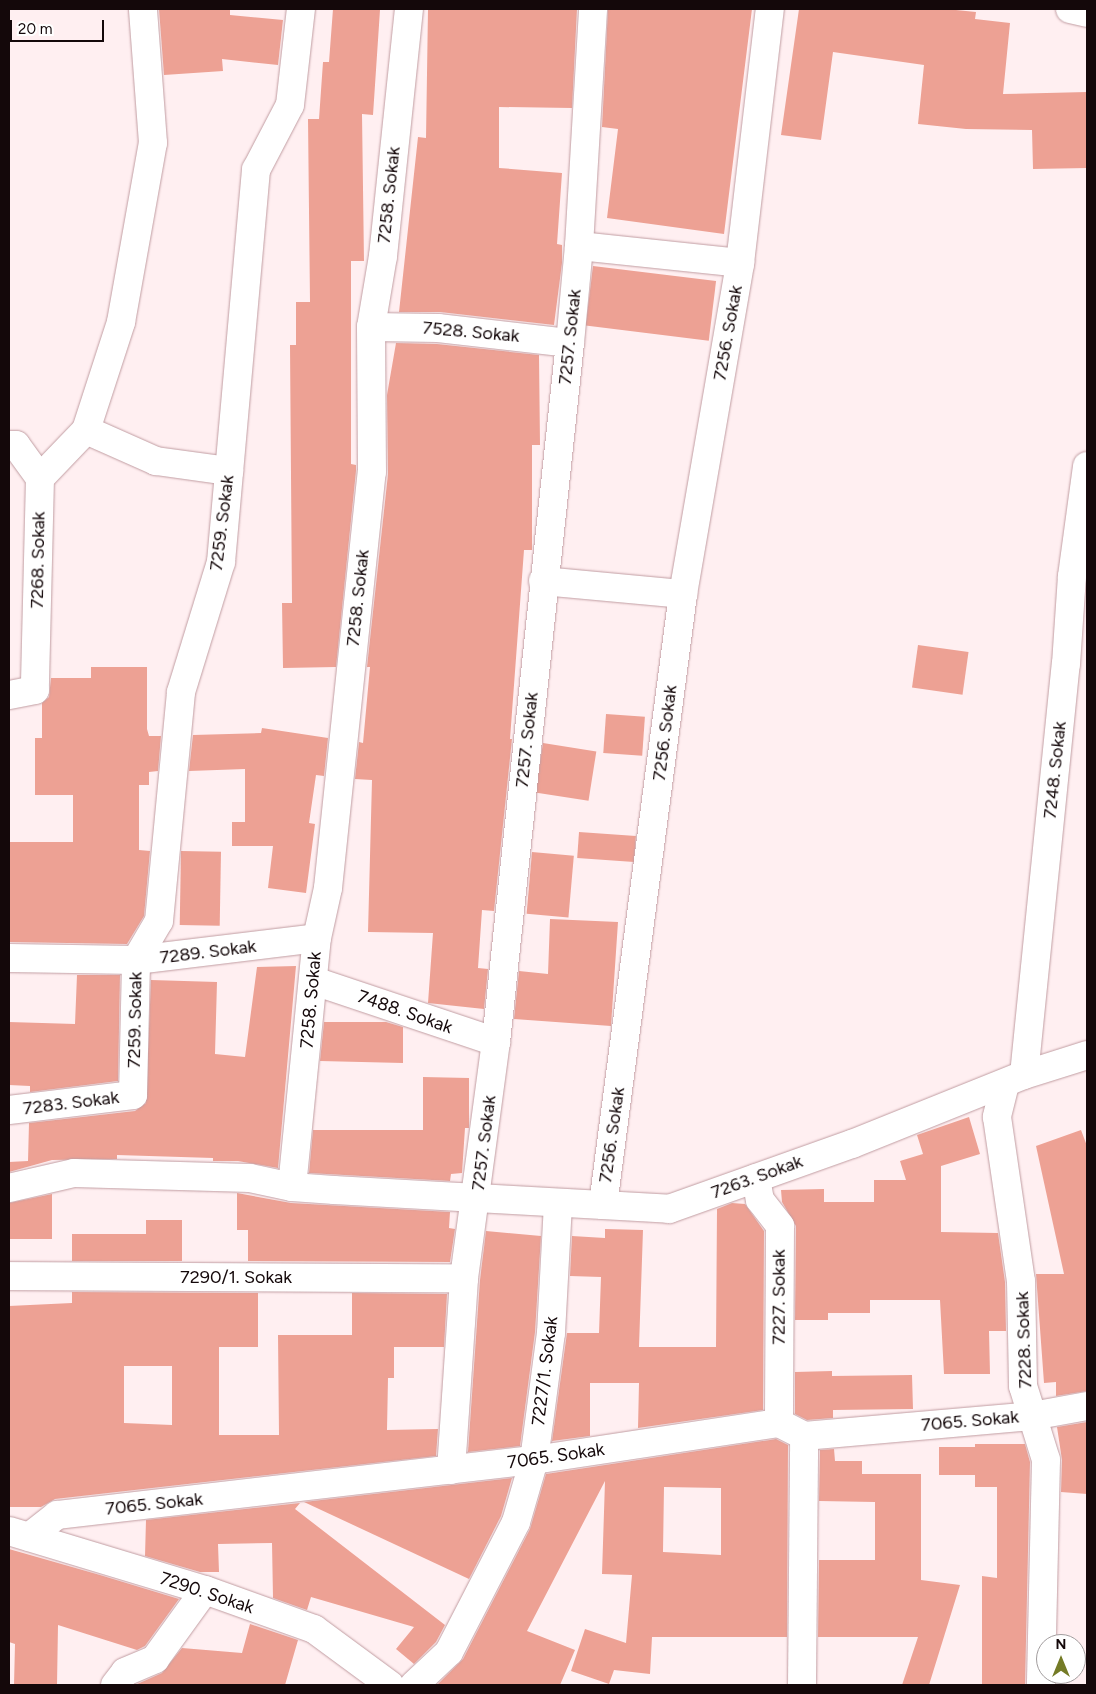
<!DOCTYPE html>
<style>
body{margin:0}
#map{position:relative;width:1096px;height:1694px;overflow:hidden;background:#ffeff1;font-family:Figtree,sans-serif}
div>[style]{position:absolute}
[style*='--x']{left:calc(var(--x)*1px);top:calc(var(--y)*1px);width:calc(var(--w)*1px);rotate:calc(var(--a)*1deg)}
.building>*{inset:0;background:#eda194;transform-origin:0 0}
.roads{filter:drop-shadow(0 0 1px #c19da2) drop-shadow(0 0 1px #c19da2)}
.minor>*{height:28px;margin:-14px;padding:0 14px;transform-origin:14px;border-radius:14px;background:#fff}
span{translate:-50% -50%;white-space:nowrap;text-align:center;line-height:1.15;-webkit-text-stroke:4px #fff;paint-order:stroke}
.street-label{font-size:18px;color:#14080a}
.frame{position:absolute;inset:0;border:10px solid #14080a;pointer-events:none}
.north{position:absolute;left:1036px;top:1634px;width:50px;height:50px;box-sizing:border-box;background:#fff;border:1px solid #a19c9d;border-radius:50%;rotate:0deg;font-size:14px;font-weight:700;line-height:20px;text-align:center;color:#14080a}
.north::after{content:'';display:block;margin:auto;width:18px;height:22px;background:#747b26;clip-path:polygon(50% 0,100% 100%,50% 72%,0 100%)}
.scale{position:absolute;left:10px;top:20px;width:94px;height:22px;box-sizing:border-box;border:2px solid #14080a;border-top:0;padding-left:6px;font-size:15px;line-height:18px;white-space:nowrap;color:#14080a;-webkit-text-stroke:4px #fff;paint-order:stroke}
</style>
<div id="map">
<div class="building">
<i style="clip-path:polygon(159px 9px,230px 9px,230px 15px,283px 20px,278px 65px,222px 59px,223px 71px,164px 75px)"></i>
<i style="clip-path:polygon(333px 9px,380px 10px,373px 115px,362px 114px,364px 261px,351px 261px,351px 464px,356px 465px,356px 471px,336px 667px,283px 668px,282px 603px,292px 603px,290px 345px,296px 345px,296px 302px,310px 302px,308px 119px,319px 119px,323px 62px,329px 62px)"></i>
<i style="clip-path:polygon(428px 9px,577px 9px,572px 108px,499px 107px,499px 168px,562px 173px,557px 244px,562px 245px,562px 263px,554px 325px,440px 312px,399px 312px,418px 137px,426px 138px)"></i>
<i style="clip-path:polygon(608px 9px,752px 9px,724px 234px,607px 218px,618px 129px,602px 127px)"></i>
<i style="clip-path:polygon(799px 9px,946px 9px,976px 12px,975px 19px,1010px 23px,1003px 94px,1087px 92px,1087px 168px,1033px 169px,1032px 130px,966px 129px,918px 124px,924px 65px,833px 52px,821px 140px,781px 135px)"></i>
<i style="left:593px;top:266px;width:124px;height:60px;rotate:7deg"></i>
<i style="clip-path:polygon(396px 343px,437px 344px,539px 355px,540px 445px,532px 445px,532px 550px,524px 550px,510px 739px,512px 739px,494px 911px,482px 910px,478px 968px,488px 969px,484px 1009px,428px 1003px,433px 933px,368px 932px,372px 780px,355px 779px,359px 742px,363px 743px,370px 667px,367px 667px,388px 474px,387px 395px)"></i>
<i style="left:918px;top:645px;width:51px;height:43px;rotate:8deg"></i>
<i style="clip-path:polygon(91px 667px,147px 667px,147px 729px,149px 736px,161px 736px,158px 771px,149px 772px,149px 785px,139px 785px,139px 850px,150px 851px,144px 916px,127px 944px,9px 942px,9px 842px,73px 842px,73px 795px,35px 795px,35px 738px,42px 738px,42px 703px,49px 697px,51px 678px,91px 678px)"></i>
<i style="left:606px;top:714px;width:39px;height:39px;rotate:4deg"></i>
<i style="clip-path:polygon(262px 728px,328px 738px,324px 776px,316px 775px,309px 823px,315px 824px,306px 893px,268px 888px,273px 846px,232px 846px,232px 822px,245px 822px,245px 769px,189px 771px,193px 735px,261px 733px)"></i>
<i style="left:543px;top:743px;width:54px;height:50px;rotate:9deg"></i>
<i style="left:579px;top:832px;width:57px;height:26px;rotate:4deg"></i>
<i style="left:181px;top:851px;width:40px;height:74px;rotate:1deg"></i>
<i style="left:532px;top:852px;width:42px;height:62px;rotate:5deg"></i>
<i style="clip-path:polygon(550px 919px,618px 922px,611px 1026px,514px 1019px,519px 971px,548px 974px)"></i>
<i style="clip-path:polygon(296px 966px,278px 1168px,238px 1161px,213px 1161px,213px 1158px,117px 1155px,117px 1159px,52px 1160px,9px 1172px,9px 1162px,28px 1161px,29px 1123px,135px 1111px,146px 1103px,151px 980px,217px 982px,215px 1054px,245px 1057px,257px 967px)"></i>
<i style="clip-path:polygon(77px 975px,120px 975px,118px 1081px,30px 1092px,30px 1086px,9px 1085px,9px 1022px,75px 1024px)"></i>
<i style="clip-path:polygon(324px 1022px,386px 1022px,403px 1027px,403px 1063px,320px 1061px)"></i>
<i style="clip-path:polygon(423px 1077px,469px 1078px,469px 1128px,465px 1128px,462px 1173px,451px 1174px,450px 1181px,309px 1173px,313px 1130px,423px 1130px)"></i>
<i style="clip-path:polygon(969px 1117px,980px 1154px,941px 1166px,941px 1232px,998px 1233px,1005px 1282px,1006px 1331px,989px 1331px,990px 1374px,944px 1374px,940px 1300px,870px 1300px,870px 1313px,828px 1313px,828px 1320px,795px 1320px,796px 1226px,782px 1202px,781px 1190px,824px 1189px,824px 1202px,874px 1202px,874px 1180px,906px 1180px,900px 1161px,923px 1154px,917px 1135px)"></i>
<i style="clip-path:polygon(1081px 1130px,1087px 1146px,1087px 1391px,1056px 1396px,1056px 1382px,1044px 1383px,1036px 1274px,1064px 1274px,1036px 1146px)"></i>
<i style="clip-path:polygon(237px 1193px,291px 1203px,450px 1212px,449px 1228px,455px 1229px,450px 1262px,248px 1261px,248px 1230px,237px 1230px)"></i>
<i style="clip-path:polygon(52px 1194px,52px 1239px,9px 1239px,9px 1203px)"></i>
<i style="clip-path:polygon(732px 1203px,745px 1204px,764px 1231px,763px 1410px,638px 1428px,639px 1383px,590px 1383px,590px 1436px,552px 1441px,567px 1333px,599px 1333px,601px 1277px,570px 1276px,572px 1236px,605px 1238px,605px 1229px,643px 1230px,639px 1347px,716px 1347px,717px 1209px)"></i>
<i style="clip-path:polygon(146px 1220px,182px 1220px,182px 1261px,72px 1261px,72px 1234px,146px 1234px)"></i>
<i style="clip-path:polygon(486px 1231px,541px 1236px,535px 1332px,520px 1446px,468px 1452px,480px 1280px)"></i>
<i style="clip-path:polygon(evenodd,72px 1292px,258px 1293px,258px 1347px,219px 1347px,219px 1435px,279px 1435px,278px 1335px,352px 1335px,352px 1293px,447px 1294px,444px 1347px,394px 1347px,394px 1378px,388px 1378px,387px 1430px,438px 1429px,436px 1456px,55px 1499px,41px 1507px,9px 1507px,9px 1306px,72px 1303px,72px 1292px,124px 1366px,172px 1366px,172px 1425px,124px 1423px,124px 1366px)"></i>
<i style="clip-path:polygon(832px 1371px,832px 1376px,912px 1375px,913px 1409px,833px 1410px,833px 1418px,807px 1420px,795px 1414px,795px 1372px)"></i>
<i style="clip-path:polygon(1087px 1422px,1087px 1494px,1061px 1492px,1062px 1460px,1057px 1427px)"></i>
<i style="clip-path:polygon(evenodd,776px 1439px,788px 1445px,787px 1637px,652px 1637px,650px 1674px,614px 1670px,609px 1684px,571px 1671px,585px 1629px,626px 1643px,632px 1575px,602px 1574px,605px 1481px,527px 1631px,575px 1650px,560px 1685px,438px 1684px,463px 1659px,530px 1529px,546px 1474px,776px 1439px,664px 1487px,721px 1488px,721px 1555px,663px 1552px,664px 1487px)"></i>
<i style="clip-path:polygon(975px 1444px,1025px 1444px,1030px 1462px,1025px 1685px,982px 1685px,982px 1576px,997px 1578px,997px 1487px,975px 1487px,975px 1475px,939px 1475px,939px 1447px,975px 1447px)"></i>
<i style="clip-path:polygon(834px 1449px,835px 1461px,862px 1461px,862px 1474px,921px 1474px,921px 1580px,960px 1585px,929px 1685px,902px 1685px,918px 1637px,818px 1637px,819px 1560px,875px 1560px,875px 1502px,819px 1501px,820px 1450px)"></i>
<i style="clip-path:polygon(512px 1478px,501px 1516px,469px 1579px,304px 1502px)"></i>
<i style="clip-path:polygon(300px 1503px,295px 1509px,445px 1625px,436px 1642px,414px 1664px,396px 1649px,414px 1627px,311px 1597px,307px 1610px,273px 1598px,272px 1543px,218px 1544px,219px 1572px,200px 1572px,145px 1556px,146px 1520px)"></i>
<i style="clip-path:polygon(9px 1549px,100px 1575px,179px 1599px,145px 1646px,137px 1650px,58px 1625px,57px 1685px,14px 1685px,15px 1644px,9px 1642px)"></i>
<i style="clip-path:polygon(250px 1624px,298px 1640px,285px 1685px,135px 1685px,162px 1673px,182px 1648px,242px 1653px)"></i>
</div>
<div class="roads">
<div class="minor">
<i style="--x:1070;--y:9;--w:17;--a:13"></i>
<i style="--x:579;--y:246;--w:162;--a:6"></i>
<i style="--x:371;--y:327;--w:67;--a:0.9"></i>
<i style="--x:438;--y:328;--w:133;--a:6.5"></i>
<i style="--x:86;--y:430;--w:77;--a:23.9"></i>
<i style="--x:156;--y:461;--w:74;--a:7.8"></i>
<i style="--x:9;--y:445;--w:7;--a:0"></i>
<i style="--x:16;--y:445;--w:41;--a:54"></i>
<i style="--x:40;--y:478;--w:212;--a:91.4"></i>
<i style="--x:35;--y:690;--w:26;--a:169"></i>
<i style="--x:40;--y:478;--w:66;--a:-46.2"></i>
<i style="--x:86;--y:430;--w:114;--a:-72"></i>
<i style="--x:121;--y:322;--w:182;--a:-79.9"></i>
<i style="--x:153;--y:143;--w:134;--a:-94.3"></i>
<i style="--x:543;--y:581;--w:141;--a:5.3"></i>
<i style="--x:9;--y:958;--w:127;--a:0.9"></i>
<i style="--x:136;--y:960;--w:182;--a:-6.9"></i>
<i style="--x:314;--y:981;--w:192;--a:18.5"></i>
<i style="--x:1024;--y:1075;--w:413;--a:-84.2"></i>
<i style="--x:1066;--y:664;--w:88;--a:-86.1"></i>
<i style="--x:1072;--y:576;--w:111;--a:-82.2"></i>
<i style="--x:1005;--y:1084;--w:34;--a:104"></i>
<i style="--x:997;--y:1117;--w:166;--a:81.7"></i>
<i style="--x:1021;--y:1281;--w:105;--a:88.9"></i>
<i style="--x:1023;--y:1386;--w:77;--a:72.7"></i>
<i style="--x:1046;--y:1460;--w:225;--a:91.3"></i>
<i style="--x:9;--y:1110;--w:125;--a:-6.9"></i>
<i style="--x:133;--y:1095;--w:135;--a:-88.7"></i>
<i style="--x:136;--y:960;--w:45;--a:-59.5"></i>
<i style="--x:159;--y:921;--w:230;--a:-84.5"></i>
<i style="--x:181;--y:692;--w:136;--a:-72.9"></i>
<i style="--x:221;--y:562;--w:394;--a:-84.9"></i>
<i style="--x:256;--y:170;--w:73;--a:-62.4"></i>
<i style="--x:290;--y:105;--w:97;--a:-83.5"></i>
<i style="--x:756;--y:1178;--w:22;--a:80"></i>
<i style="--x:760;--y:1200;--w:33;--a:52"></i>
<i style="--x:780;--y:1226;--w:197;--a:90.3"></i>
<i style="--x:292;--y:1187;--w:250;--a:-84.3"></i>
<i style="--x:317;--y:938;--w:51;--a:-77.6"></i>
<i style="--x:328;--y:888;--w:418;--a:-84"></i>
<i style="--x:372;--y:472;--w:145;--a:-90.4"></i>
<i style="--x:371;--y:327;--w:72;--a:-80.4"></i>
<i style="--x:383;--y:256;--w:248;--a:-84"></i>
<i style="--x:9;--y:1188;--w:67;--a:-13"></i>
<i style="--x:74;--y:1173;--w:176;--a:1.6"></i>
<i style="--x:250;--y:1178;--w:43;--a:12.1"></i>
<i style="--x:292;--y:1187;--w:42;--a:4.1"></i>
<i style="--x:334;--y:1190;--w:336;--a:3.2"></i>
<i style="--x:669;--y:1209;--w:194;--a:-19.6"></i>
<i style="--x:852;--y:1144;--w:185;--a:-21.9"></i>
<i style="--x:1024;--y:1075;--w:66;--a:-17.6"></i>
<i style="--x:603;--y:1205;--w:616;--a:-82.54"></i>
<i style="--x:683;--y:594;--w:336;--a:-80.2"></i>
<i style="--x:740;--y:263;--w:256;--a:-83.3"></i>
<i style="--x:9;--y:1276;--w:455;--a:0.3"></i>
<i style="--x:451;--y:1470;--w:192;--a:-86.1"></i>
<i style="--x:464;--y:1278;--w:238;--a:-82.3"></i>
<i style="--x:496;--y:1042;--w:703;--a:-83.96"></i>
<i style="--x:570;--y:343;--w:97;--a:-84.7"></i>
<i style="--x:579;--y:246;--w:237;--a:-86.6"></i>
<i style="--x:9;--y:1531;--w:205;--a:16.8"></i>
<i style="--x:205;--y:1590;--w:116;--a:19.7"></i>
<i style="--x:314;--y:1629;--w:94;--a:36.4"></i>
<i style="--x:29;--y:1537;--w:36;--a:-38"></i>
<i style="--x:57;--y:1515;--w:480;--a:-6.6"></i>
<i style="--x:534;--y:1460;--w:248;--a:-8.6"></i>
<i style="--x:779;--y:1423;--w:28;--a:27"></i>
<i style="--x:804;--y:1436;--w:229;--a:-5"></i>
<i style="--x:1032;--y:1416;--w:56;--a:-10.3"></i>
<i style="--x:115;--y:1685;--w:16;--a:-52"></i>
<i style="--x:125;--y:1672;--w:33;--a:-23"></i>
<i style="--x:155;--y:1659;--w:85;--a:-54.1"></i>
<i style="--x:414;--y:1685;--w:48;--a:-43.3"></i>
<i style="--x:449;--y:1652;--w:146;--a:-62.7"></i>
<i style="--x:516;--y:1522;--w:65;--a:-73.8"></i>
<i style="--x:534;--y:1460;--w:128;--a:-82.4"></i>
<i style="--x:551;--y:1333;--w:130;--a:-86.9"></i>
<i style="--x:802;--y:1685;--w:249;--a:-89.5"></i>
</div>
</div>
<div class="street-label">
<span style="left:389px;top:195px;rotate:-84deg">7258. Sokak</span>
<span style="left:471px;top:332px;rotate:5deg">7528. Sokak</span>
<span style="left:728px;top:333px;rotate:-80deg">7256. Sokak</span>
<span style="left:570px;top:337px;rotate:-84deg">7257. Sokak</span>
<span style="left:222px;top:523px;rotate:-83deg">7259. Sokak</span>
<span style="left:38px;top:560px;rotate:-89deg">7268. Sokak</span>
<span style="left:358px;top:598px;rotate:-84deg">7258. Sokak</span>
<span style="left:665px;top:733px;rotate:-83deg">7256. Sokak</span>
<span style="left:527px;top:740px;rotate:-84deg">7257. Sokak</span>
<span style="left:1055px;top:770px;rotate:-84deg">7248. Sokak</span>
<span style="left:208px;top:952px;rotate:-7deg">7289. Sokak</span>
<span style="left:311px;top:1000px;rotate:-85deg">7258. Sokak</span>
<span style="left:405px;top:1012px;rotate:19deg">7488. Sokak</span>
<span style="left:135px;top:1020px;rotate:-89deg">7259. Sokak</span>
<span style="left:71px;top:1103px;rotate:-7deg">7283. Sokak</span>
<span style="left:612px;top:1135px;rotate:-82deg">7256. Sokak</span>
<span style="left:484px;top:1143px;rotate:-83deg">7257. Sokak</span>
<span style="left:757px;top:1177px;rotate:-20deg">7263. Sokak</span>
<span style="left:236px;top:1277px">7290/1. Sokak</span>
<span style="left:779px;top:1297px;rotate:-90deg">7227. Sokak</span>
<span style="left:1024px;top:1340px;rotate:-92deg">7228. Sokak</span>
<span style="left:545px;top:1371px;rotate:-83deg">7227/1. Sokak</span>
<span style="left:970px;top:1421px;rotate:-5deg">7065. Sokak</span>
<span style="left:556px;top:1456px;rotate:-8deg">7065. Sokak</span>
<span style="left:154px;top:1504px;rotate:-6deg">7065. Sokak</span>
<span style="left:207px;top:1593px;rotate:18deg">7290. Sokak</span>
</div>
<div class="frame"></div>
<div class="north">N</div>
<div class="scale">20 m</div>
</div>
